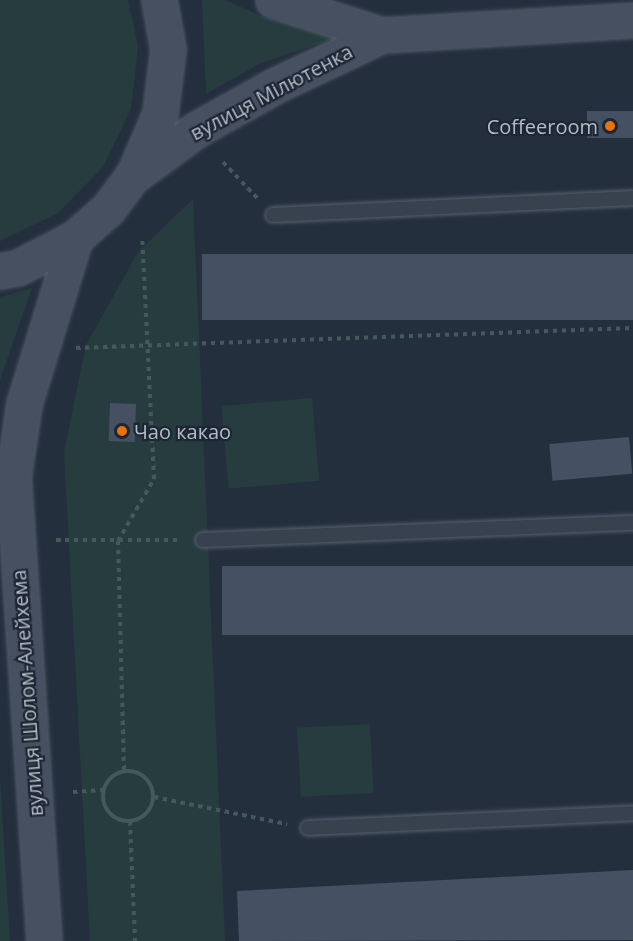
<!DOCTYPE html>
<meta charset="utf-8">
<style>
body{margin:0}
#map{position:relative;width:633px;height:941px;overflow:hidden;background:#242f3e;font-family:"Open Sans",sans-serif}
div>[style]{position:absolute}
[style*='--x']{left:calc(var(--x)*1px);top:calc(var(--y)*1px);width:calc(var(--w)*1px);rotate:calc(var(--a)*1deg)}
.green>*{inset:0;background:#263c3f;transform-origin:0 0}
.building>*{inset:0;background:#455162;transform-origin:0 0}
.path>*{height:4px;margin-top:-2px;transform-origin:0;background:repeating-linear-gradient(90deg,#44595c 0 4.5px,transparent 0 9px)}
.path>.ring{margin:-2px;padding:0;box-sizing:content-box;background:none;border:4px solid #44595c;border-radius:50%}
.roads{filter:drop-shadow(0 0 2px #565f6c) drop-shadow(0 0 2px #565f6c)}
.lane>*{height:14px;margin:-7px;padding:0 7px;transform-origin:7px;border-radius:7px;background:#38414e}
.secondary>*{height:33px;margin:-16.5px;padding:0 16.5px;transform-origin:16.5px;border-radius:16.5px;background:#465061}
.dots>*{width:16px;height:16px;translate:-50% -50%;box-sizing:border-box;border:3px solid #1d2633;border-radius:50%}
span{translate:-50% -50%;white-space:nowrap;text-align:center;line-height:1.15;-webkit-text-stroke:4.5px #1d2633;paint-order:stroke}
.street-label{font-size:20px;color:#b4bcc9}
.poi-label{font-size:20px;color:#b4bcc9}
.right{translate:-100% -50%;text-align:right}
.left{translate:0 -50%;text-align:left}
</style>
<div id="map">
<div class="green">
<i style="clip-path:polygon(0 0,128px 0,138px 46px,131px 109px,103px 167px,58px 213px,0 241px)"></i>
<i style="clip-path:polygon(202px 0,225px 0,261px 16px,339px 37px,261px 63px,206px 94px)"></i>
<i style="clip-path:polygon(193px 199px,225px 941px,90px 941px,64px 452px,86px 345px,138px 252px)"></i>
<i style="clip-path:polygon(32px 288px,0 380px,0 297px)"></i>
<i style="left:312px;top:398px;width:83px;height:91px;rotate:85deg"></i>
<i style="left:370px;top:724px;width:69px;height:73px;rotate:87deg"></i>
<i style="clip-path:polygon(0 778px,10px 941px,0 941px)"></i>
</div>
<div class="building">
<i style="left:633px;top:111px;width:27px;height:46px;rotate:90deg"></i>
<i style="left:633px;top:254px;width:66px;height:431px;rotate:90deg"></i>
<i style="left:110px;top:403px;width:26px;height:38px;rotate:2deg"></i>
<i style="left:629px;top:437px;width:37px;height:80px;rotate:85deg"></i>
<i style="left:633px;top:566px;width:69px;height:411px;rotate:90deg"></i>
<i style="clip-path:polygon(633px 870px,633px 940px,239px 941px,237px 891px)"></i>
</div>
<div class="path">
<i style="--x:223;--y:162;--w:51;--a:46.6"></i>
<i style="--x:76;--y:348;--w:557;--a:-2.06"></i>
<i style="--x:56;--y:540;--w:125;--a:0"></i>
<i style="--x:124;--y:770;--w:229;--a:-91.5"></i>
<i style="--x:118;--y:541;--w:72;--a:-59.9"></i>
<i style="--x:154;--y:479;--w:243;--a:-92.8"></i>
<i class="ring" style="left:103px;top:771px;width:46px;height:46px"></i>
<i style="--x:73;--y:792;--w:30;--a:-4"></i>
<i style="--x:154;--y:797;--w:136;--a:11.5"></i>
<i style="--x:130;--y:821;--w:120;--a:87.6"></i>
</div>
<div class="roads">
<div class="lane">
<i style="--x:273;--y:215;--w:360;--a:-2.7"></i>
<i style="--x:203;--y:540;--w:430;--a:-2.3"></i>
<i style="--x:308;--y:828;--w:325;--a:-2.6"></i>
</div>
<div class="secondary">
<i style="--x:273;--y:0;--w:114;--a:17.8"></i>
<i style="--x:382;--y:35;--w:251;--a:-3.4"></i>
<i style="--x:136;--y:174;--w:76;--a:-36.4"></i>
<i style="--x:197;--y:129;--w:90;--a:-29.1"></i>
<i style="--x:276;--y:85;--w:117;--a:-25.3"></i>
<i style="--x:0;--y:271;--w:17;--a:-10"></i>
<i style="--x:17;--y:268;--w:65;--a:-27.3"></i>
<i style="--x:75;--y:238;--w:44;--a:-41.3"></i>
<i style="--x:108;--y:209;--w:44;--a:-53.4"></i>
<i style="--x:134;--y:174;--w:65;--a:-66.6"></i>
<i style="--x:160;--y:114;--w:65;--a:-83"></i>
<i style="--x:168;--y:49;--w:50;--a:-100.4"></i>
<i style="--x:44;--y:941;--w:465;--a:-93.8"></i>
<i style="--x:13;--y:477;--w:74;--a:-81.4"></i>
<i style="--x:24;--y:404;--w:174;--a:-72.9"></i>
</div>
</div>
<div class="dots">
<i style="left:610px;top:126px;background:#e8710a"></i>
<i style="left:122px;top:431px;background:#e8710a"></i>
</div>
<div class="street-label">
<span style="left:271px;top:92px;rotate:-28deg">вулиця Мілютенка</span>
<span style="left:27px;top:693px;rotate:-94deg">вулиця Шолом-Алейхема</span>
</div>
<div class="poi-label">
<span class="right" style="left:598px;top:126px">Coffeeroom</span>
<span class="left" style="left:134px;top:431px">Чао какао</span>
</div>
</div>
